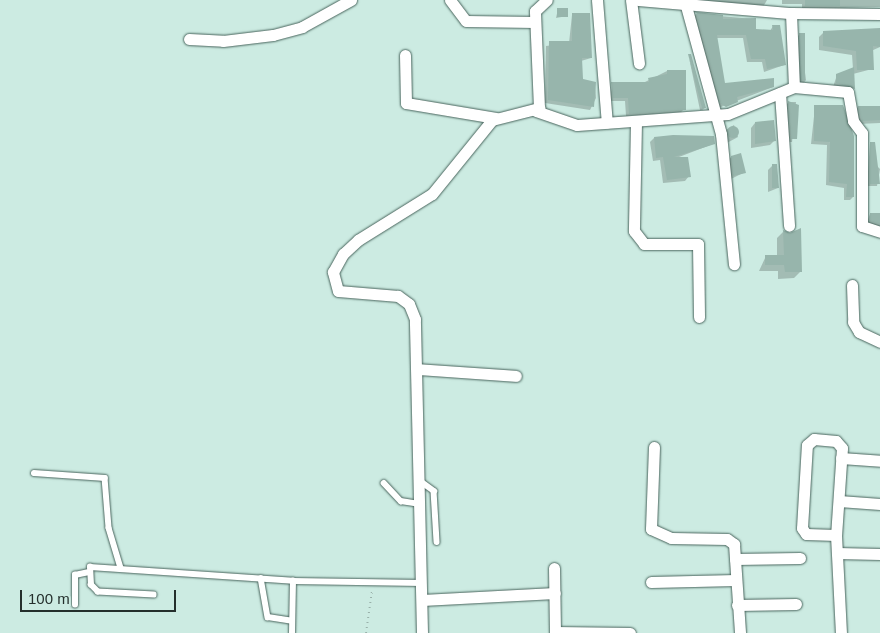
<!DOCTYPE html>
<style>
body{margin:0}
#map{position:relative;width:880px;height:633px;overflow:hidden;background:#ccebe2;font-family:Helvetica,sans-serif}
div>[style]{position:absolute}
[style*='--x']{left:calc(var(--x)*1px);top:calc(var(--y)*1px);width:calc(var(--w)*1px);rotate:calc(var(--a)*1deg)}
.shadow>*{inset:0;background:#0003}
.building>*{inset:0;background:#97b5ac;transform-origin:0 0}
.round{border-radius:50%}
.path>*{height:2px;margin-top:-1px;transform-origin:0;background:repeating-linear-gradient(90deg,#99b1aa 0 1px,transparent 0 5px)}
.roads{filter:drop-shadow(0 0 1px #48645c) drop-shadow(0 0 1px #48645c)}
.lane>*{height:5.5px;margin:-2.75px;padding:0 2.75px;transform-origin:2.75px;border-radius:2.75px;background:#fff}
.street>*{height:11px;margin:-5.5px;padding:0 5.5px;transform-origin:5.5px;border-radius:5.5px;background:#fff}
span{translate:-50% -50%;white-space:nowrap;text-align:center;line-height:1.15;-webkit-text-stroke:4.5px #ccebe2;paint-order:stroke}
.scale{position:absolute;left:20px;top:590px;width:156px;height:22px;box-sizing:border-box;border:2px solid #242f2c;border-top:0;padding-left:6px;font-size:15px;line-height:18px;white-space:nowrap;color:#242f2c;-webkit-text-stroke:4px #ccebe2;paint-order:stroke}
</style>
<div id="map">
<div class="shadow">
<i style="clip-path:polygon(687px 0,767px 0,763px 7px)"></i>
<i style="clip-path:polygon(782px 0,880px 0,880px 7px,802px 9px,802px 4px,782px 4px)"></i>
<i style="clip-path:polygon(558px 9px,567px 16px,556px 18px)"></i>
<i style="clip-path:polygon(696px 14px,754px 19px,754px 31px,770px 31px,773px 26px,784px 65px,764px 72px,762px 62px,747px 62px,743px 38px,716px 38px,724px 85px,773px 87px,718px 108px,693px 17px)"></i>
<i style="clip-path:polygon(572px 15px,591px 58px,581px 61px,582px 80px,595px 83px,596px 98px,590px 110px,545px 103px,546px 46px,569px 43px)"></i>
<i style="clip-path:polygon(880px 29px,880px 47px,871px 51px,872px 69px,853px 74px,851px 92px,833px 87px,837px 75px,853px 69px,852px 55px,819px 50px,819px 37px,824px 32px)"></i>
<i style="clip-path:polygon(800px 34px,806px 80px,802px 85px,797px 84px,795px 39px)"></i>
<i style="clip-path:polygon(689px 58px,705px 108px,702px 110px,700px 110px)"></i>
<i style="clip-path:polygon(667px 71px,684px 109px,681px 112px,626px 116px,625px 101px,610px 101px,612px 83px,645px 82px)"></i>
<i style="clip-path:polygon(789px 102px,796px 102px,792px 142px,787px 142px,785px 106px)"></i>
<i style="clip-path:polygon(815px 107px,853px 197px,850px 200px,844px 200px,844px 188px,826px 185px,827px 145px,811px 144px)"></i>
<i style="clip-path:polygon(858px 107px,880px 107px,880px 123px,858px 124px,855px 111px)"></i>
<i style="clip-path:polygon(755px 123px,774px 141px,770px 145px,751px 148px,751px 128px)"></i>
<i style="clip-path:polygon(734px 125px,738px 137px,725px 144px,723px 132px)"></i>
<i style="clip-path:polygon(654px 138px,713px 144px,679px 157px,689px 176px,685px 181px,663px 183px,660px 160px,653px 161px,650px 142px)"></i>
<i style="clip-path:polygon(870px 143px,873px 162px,880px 169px,877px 186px,867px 186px)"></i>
<i style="clip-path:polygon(731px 157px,745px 172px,729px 180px,727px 162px)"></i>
<i style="clip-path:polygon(773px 165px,778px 188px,768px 192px,768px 170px)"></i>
<i style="clip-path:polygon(870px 214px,880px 214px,880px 228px,866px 225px)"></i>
<i style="clip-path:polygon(783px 232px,801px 271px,794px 278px,778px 279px,778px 271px,759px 271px,766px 256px,777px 256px,777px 238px)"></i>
</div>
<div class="building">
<i style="left:805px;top:0;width:35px;height:6px"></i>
<i style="left:557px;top:8px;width:11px;height:9px"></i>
<i style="clip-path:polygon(696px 12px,723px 15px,723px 19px,756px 18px,756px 29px,773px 30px,772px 25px,780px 25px,786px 65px,767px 69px,765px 59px,751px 59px,746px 35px,717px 35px,725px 83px,774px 78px,774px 87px,737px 97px,738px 102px,726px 107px,721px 104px)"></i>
<i style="clip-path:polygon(572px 13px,590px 13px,592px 58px,582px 58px,583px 79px,596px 82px,594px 107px,548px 100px,549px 41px,572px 41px)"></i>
<i style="clip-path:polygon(880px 28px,880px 47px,873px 46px,874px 70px,857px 70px,856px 51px,823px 46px,823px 31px)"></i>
<i style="left:799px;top:33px;width:6px;height:47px"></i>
<i style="clip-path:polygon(688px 54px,691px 54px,706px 108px,702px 108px)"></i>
<i style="clip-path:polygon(854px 67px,855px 89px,836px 83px,836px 74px)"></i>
<i style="clip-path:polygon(667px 70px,686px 70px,686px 110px,629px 114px,628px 98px,613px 98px,611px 82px,649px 82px,648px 78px,667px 74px)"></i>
<i style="clip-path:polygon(788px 101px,799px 105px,797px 139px,791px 139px)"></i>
<i style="clip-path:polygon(814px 105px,843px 105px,854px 136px,854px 197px,846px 197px,847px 184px,829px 182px,830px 142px,814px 141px)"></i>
<i style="clip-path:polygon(858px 106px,880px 106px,880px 120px,862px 121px)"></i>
<i style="clip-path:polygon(774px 120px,776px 141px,755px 144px,755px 122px)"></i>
<i class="round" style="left:727px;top:126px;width:12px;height:12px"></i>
<i style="clip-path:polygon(673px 135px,714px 136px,715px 144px,674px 157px,688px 157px,691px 177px,667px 180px,663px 157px,656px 158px,654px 137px)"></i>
<i style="clip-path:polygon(870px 142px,875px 142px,880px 184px,870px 184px)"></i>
<i style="clip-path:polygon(741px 153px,746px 173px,733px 176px,731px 156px)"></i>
<i style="clip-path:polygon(772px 164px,777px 164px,779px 188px,772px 188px)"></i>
<i style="clip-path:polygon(870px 213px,880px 213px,880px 224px,870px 221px)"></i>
<i style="clip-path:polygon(801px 228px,802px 272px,785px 272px,784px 265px,765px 265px,765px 255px,784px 255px,783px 230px,790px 233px)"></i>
</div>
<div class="path">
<i style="--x:366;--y:633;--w:42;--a:-81.9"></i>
</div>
<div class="roads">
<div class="lane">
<i style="--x:34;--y:473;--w:71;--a:4"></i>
<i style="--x:105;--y:478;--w:50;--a:85.4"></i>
<i style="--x:109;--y:528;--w:42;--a:73.3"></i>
<i style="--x:419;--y:480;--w:19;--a:36"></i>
<i style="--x:434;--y:491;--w:51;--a:86.6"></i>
<i style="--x:384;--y:483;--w:25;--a:47"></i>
<i style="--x:401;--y:501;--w:18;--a:9"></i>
<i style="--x:261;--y:578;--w:40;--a:80"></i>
<i style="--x:268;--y:617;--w:24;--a:9"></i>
<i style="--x:154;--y:595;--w:56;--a:-176.9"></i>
<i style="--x:98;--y:592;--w:10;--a:-135"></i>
<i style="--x:91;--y:585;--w:18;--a:-93"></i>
<i style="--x:90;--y:567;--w:203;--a:3.9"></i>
<i style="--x:293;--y:581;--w:129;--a:0.9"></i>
<i style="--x:75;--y:605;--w:30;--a:-90"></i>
<i style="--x:75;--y:575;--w:14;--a:-12"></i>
<i style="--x:292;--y:633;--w:52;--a:-88.9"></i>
</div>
<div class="street">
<i style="--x:450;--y:0;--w:26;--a:53"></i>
<i style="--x:466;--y:21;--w:69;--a:0.8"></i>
<i style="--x:597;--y:0;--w:123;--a:85.4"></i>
<i style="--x:631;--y:0;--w:64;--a:82.8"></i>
<i style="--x:638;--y:0;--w:154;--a:4.9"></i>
<i style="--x:791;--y:13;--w:89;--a:0.6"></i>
<i style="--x:686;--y:6;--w:133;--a:74.7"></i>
<i style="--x:721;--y:134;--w:131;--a:84.3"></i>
<i style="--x:791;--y:13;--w:74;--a:87.7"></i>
<i style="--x:189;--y:39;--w:34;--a:3"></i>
<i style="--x:223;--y:41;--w:50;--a:-6.8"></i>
<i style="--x:273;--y:35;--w:30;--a:-15"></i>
<i style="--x:302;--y:27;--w:56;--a:-28.9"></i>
<i style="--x:405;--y:55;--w:48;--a:88.8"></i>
<i style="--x:406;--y:103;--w:91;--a:9.5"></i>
<i style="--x:780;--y:93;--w:133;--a:86.1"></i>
<i style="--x:536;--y:111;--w:43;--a:18.9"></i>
<i style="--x:577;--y:125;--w:151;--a:-4.2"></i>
<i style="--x:728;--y:114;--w:71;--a:-22.2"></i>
<i style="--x:794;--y:87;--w:54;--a:5.3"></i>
<i style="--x:848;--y:92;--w:29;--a:80"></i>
<i style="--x:853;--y:121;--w:15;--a:53"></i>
<i style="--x:862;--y:133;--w:93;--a:90"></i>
<i style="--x:862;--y:226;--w:19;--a:18"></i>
<i style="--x:636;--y:122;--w:109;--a:91.1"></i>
<i style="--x:634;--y:231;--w:16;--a:52"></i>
<i style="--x:644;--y:244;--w:54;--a:0"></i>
<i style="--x:698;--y:244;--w:73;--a:89.2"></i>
<i style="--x:852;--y:285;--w:37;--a:88"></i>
<i style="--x:853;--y:322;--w:12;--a:59"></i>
<i style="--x:859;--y:332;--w:23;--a:25"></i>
<i style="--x:417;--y:369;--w:99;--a:4"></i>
<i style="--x:654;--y:447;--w:82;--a:92.1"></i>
<i style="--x:651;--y:529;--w:22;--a:24"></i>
<i style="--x:671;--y:538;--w:56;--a:1"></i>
<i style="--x:727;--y:539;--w:9;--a:36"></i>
<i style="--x:734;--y:544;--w:89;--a:86.1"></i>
<i style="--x:841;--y:458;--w:39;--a:4"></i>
<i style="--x:839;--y:501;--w:41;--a:4.2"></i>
<i style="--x:836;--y:535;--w:30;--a:-178"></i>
<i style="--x:806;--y:534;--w:7;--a:-124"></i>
<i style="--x:802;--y:528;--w:83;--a:-86.6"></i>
<i style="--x:807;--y:445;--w:9;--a:-41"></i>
<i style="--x:814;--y:439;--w:22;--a:5"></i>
<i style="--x:836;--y:441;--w:9;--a:49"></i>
<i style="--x:842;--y:448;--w:87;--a:93.9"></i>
<i style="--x:836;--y:535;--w:98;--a:87.1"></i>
<i style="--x:837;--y:553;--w:43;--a:1.3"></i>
<i style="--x:735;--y:559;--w:65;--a:-0.9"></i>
<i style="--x:554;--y:568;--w:65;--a:89.1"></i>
<i style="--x:651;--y:582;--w:85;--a:-1.3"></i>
<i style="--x:422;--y:600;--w:133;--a:-3"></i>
<i style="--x:737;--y:605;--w:59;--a:-1"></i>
<i style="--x:555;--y:632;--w:75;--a:0.8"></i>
<i style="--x:422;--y:633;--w:314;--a:-91.3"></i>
<i style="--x:415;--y:319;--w:16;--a:-112"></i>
<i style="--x:409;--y:304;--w:14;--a:-144"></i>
<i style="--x:398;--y:296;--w:60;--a:-175.2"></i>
<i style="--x:338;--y:291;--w:20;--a:-105"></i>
<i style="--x:333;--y:272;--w:21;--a:-61"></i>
<i style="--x:343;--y:254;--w:21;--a:-43"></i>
<i style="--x:358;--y:240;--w:87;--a:-31.9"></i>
<i style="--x:432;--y:194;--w:95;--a:-51"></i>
<i style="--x:492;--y:120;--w:49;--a:-14.3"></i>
<i style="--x:539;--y:108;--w:97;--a:-92.4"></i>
<i style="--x:535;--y:11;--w:16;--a:-43"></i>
</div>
</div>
<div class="scale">100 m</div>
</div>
